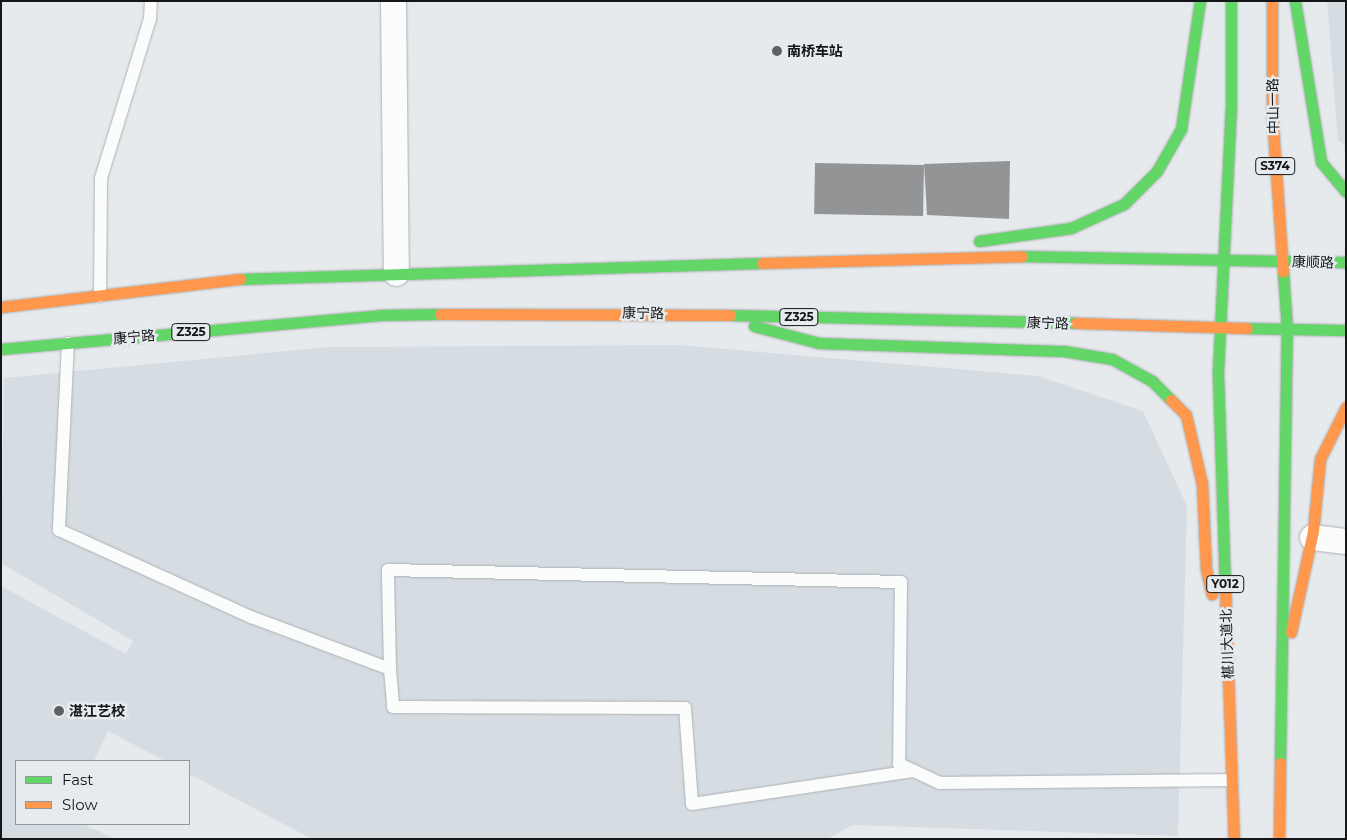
<!DOCTYPE html>
<meta charset="utf-8">
<style>
body{margin:0}
#map{position:relative;width:1347px;height:840px;overflow:hidden;background:#e7eaed;font-family:Montserrat,"Noto Sans SC",sans-serif}
div>[style]{position:absolute}
[style*='--x']{left:calc(var(--x)*1px);top:calc(var(--y)*1px);width:calc(var(--w)*1px);rotate:calc(var(--a)*1deg)}
.built>*{inset:0;background:#d5dde3}
.building>*{inset:0;background:#939496;transform-origin:0 0}
.roads{filter:drop-shadow(0 0 1px #afb1b3) drop-shadow(0 0 1px #afb1b3)}
.lane>*{height:12px;margin:-6px;padding:0 6px;transform-origin:6px;border-radius:6px;background:#fbfcfc}
.street>*{height:25px;margin:-12.5px;padding:0 12.5px;transform-origin:12.5px;border-radius:12.5px;background:#fbfcfc}
.fast>*{height:11px;margin:-5.5px;padding:0 5.5px;transform-origin:5.5px;border-radius:5.5px;background:#63d668}
.slow>*{height:11px;margin:-5.5px;padding:0 5.5px;transform-origin:5.5px;border-radius:5.5px;background:#ff974d}
.dots>*{width:14px;height:14px;translate:-50% -50%;box-sizing:border-box;border:2px solid #e5ebef;border-radius:50%}
span{translate:-50% -50%;white-space:nowrap;text-align:center;line-height:1.15;-webkit-text-stroke:5px #e5ebef;paint-order:stroke}
.shield-label span{padding:1px 4px;background:#e5ebef;border:1px solid;border-radius:4px;-webkit-text-stroke-width:0}
.shield-label{font-size:12px;color:#141617;font-weight:700}
.poi-label{font-size:14px;color:#141617;font-weight:700}
.left{translate:0 -50%;text-align:left}
.street-label{font-size:14px;color:#141617}
.frame{position:absolute;inset:0;border:2px solid #141617;pointer-events:none}
.legend{position:absolute;left:15px;top:760px;width:175px;height:65px;box-sizing:border-box;background:#e5ebef;border:1px solid #919699;margin:0;padding:6px 9px;list-style:none;font-size:15px;color:#141617}
.legend li{display:flex;align-items:center;gap:10px;height:25px}
.legend b{width:25px;border:1px solid #919699}
</style>
<div id="map">
<div class="built">
<i style="clip-path:polygon(1327px 1px,1346px 1px,1346px 147px,1338px 140px)"></i>
<i style="clip-path:polygon(679px 345px,1038px 376px,1143px 411px,1187px 506px,1178px 836px,853px 825px,827px 839px,312px 839px,189px 774px,189px 761px,165px 761px,108px 731px,94px 761px,16px 761px,16px 824px,83px 824px,114px 839px,1px 839px,1px 586px,126px 654px,133px 641px,1px 563px,4px 378px,328px 347px)"></i>
</div>
<div class="building">
<i style="clip-path:polygon(1010px 161px,1009px 219px,927px 215px,924px 164px)"></i>
<i style="left:815px;top:163px;width:109px;height:51px;rotate:1deg"></i>
</div>
<div class="roads">
<div class="lane">
<i style="--x:100;--y:296;--w:118;--a:-89.5"></i>
<i style="--x:101;--y:178;--w:166;--a:-72.9"></i>
<i style="--x:150;--y:19;--w:18;--a:-87"></i>
<i style="--x:68;--y:343;--w:187;--a:92.8"></i>
<i style="--x:59;--y:530;--w:211;--a:24.4"></i>
<i style="--x:251;--y:617;--w:148;--a:20.5"></i>
<i style="--x:390;--y:669;--w:99;--a:-91.2"></i>
<i style="--x:388;--y:570;--w:513;--a:1.34"></i>
<i style="--x:901;--y:582;--w:182;--a:90.6"></i>
<i style="--x:899;--y:764;--w:45;--a:24.9"></i>
<i style="--x:940;--y:783;--w:292;--a:-0.6"></i>
<i style="--x:390;--y:669;--w:38;--a:85"></i>
<i style="--x:393;--y:707;--w:292;--a:0.2"></i>
<i style="--x:685;--y:708;--w:96;--a:85.8"></i>
<i style="--x:692;--y:804;--w:224;--a:-8.5"></i>
</div>
<div class="street">
<i style="--x:393;--y:1;--w:272;--a:89.4"></i>
<i style="--x:1312;--y:537;--w:34;--a:7"></i>
</div>
<div class="fast">
<i style="--x:1295;--y:1;--w:163;--a:80.8"></i>
<i style="--x:1321;--y:162;--w:39;--a:50"></i>
<i style="--x:979;--y:241;--w:93;--a:-8"></i>
<i style="--x:1071;--y:228;--w:58;--a:-24.4"></i>
<i style="--x:1124;--y:204;--w:47;--a:-45"></i>
<i style="--x:1157;--y:171;--w:48;--a:-60.3"></i>
<i style="--x:1181;--y:129;--w:129;--a:-81.6"></i>
<i style="--x:1022;--y:256;--w:324;--a:1.1"></i>
<i style="--x:240;--y:279;--w:522;--a:-1.76"></i>
<i style="--x:730;--y:315;--w:346;--a:1.3"></i>
<i style="--x:754;--y:326;--w:67;--a:14.7"></i>
<i style="--x:819;--y:343;--w:245;--a:1.9"></i>
<i style="--x:1064;--y:351;--w:49;--a:9.5"></i>
<i style="--x:1112;--y:359;--w:46;--a:28.8"></i>
<i style="--x:1152;--y:381;--w:27;--a:45"></i>
<i style="--x:1247;--y:328;--w:99;--a:1.2"></i>
<i style="--x:1;--y:349;--w:381;--a:-5.1"></i>
<i style="--x:380;--y:315;--w:60;--a:-1"></i>
<i style="--x:1225;--y:587;--w:216;--a:-91.9"></i>
<i style="--x:1218;--y:371;--w:265;--a:-87.2"></i>
<i style="--x:1231;--y:106;--w:105;--a:-90"></i>
<i style="--x:1280;--y:763;--w:434;--a:-89.1"></i>
<i style="--x:1287;--y:329;--w:57;--a:-94"></i>
</div>
<div class="slow">
<i style="--x:1272;--y:1;--w:113;--a:90"></i>
<i style="--x:1272;--y:114;--w:158;--a:86"></i>
<i style="--x:762;--y:263;--w:260;--a:-1.5"></i>
<i style="--x:1;--y:307;--w:241;--a:-6.7"></i>
<i style="--x:440;--y:314;--w:290;--a:0.2"></i>
<i style="--x:1076;--y:323;--w:171;--a:1.7"></i>
<i style="--x:1171;--y:400;--w:21;--a:45"></i>
<i style="--x:1186;--y:415;--w:71;--a:76.9"></i>
<i style="--x:1202;--y:484;--w:85;--a:87.3"></i>
<i style="--x:1206;--y:569;--w:26;--a:77"></i>
<i style="--x:1225;--y:587;--w:252;--a:88"></i>
<i style="--x:1291;--y:632;--w:103;--a:-77.7"></i>
<i style="--x:1313;--y:531;--w:72;--a:-84.4"></i>
<i style="--x:1320;--y:459;--w:58;--a:-63.4"></i>
<i style="--x:1279;--y:839;--w:76;--a:-89.2"></i>
</div>
</div>
<div class="dots">
<i style="left:777px;top:51px;background:#5e6062"></i>
<i style="left:59px;top:711px;background:#5e6062"></i>
</div>
<div class="shield-label">
<span style="left:1275px;top:166px">S374</span>
<span style="left:799px;top:317px">Z325</span>
<span style="left:191px;top:332px">Z325</span>
<span style="left:1225px;top:584px">Y012</span>
</div>
<div class="poi-label">
<span class="left" style="left:787px;top:51px">南桥车站</span>
<span class="left" style="left:69px;top:711px">湛江艺校</span>
</div>
<div class="street-label">
<span style="left:1273px;top:106px;rotate:-91deg">中山一路</span>
<span style="left:1313px;top:262px;rotate:2deg">康顺路</span>
<span style="left:643px;top:313px;rotate:1deg">康宁路</span>
<span style="left:1048px;top:323px;rotate:2deg">康宁路</span>
<span style="left:134px;top:337px;rotate:-5deg">康宁路</span>
<span style="left:1227px;top:644px;rotate:-92deg">椹川大道北</span>
</div>
<div class="frame"></div>
<ul class="legend">
<li><b style="height:6px;background:#63d668"></b>Fast</li>
<li><b style="height:6px;background:#ff974d"></b>Slow</li>
</ul>
</div>
